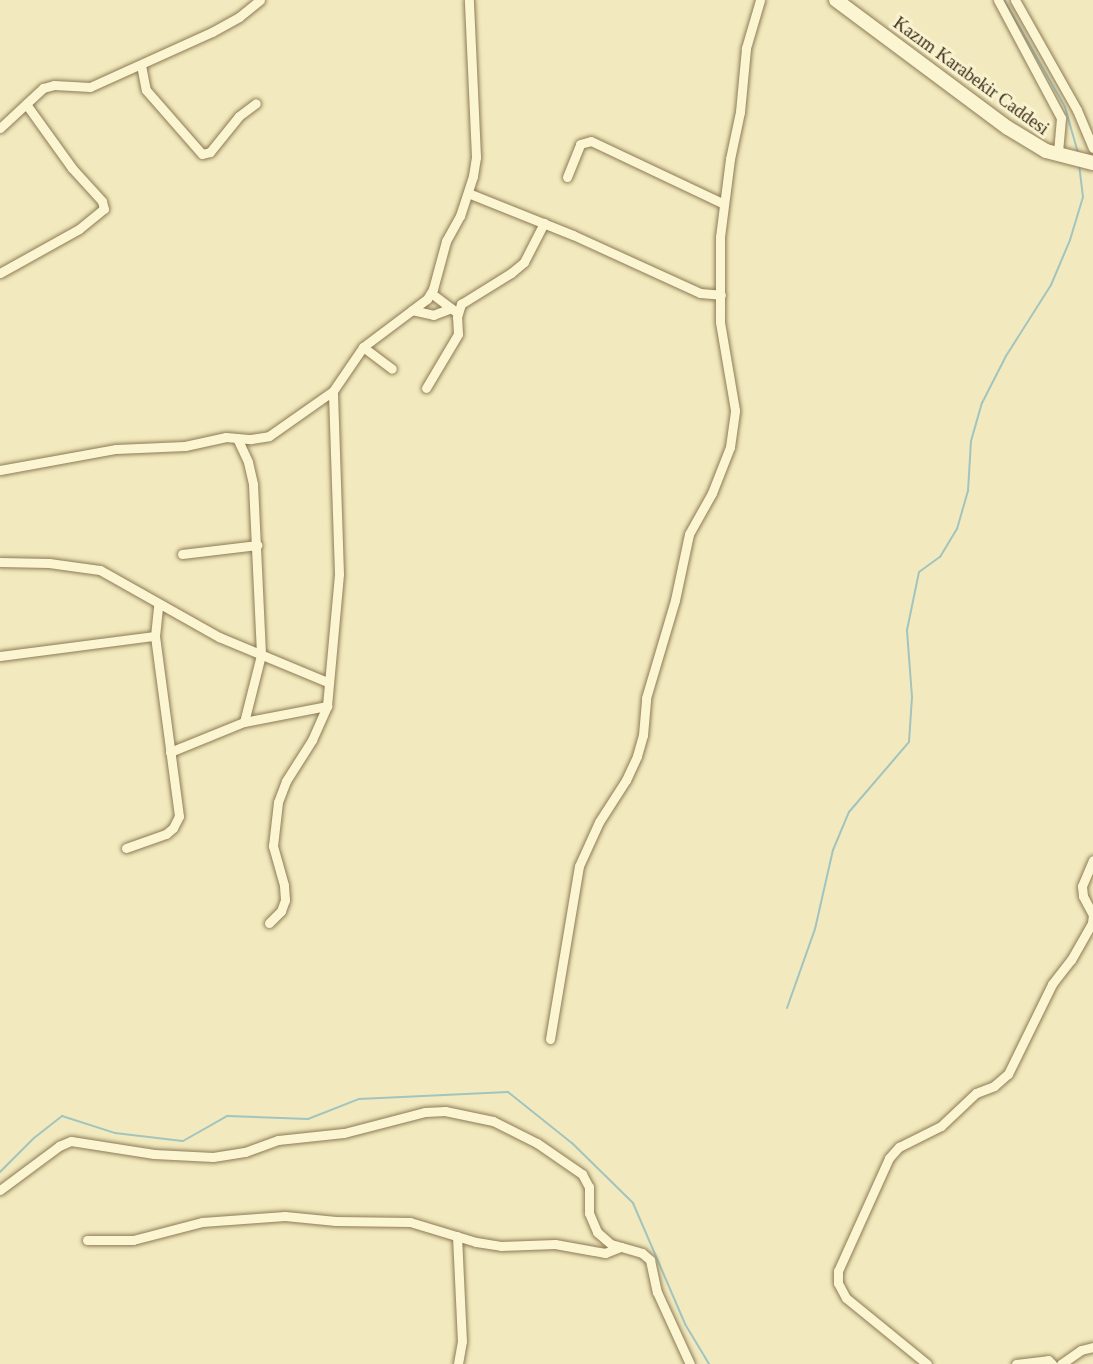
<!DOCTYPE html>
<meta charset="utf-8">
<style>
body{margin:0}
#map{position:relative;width:1093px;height:1364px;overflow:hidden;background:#f2eabe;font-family:"Times New Roman",serif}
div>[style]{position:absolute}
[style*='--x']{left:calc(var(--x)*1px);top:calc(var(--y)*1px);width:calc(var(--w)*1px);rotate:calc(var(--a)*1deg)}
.stream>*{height:2px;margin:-1px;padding:0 1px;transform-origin:1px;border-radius:1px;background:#a2c4be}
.roads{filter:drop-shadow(0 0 2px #8d7a55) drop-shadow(0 0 2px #8d7a55)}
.street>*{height:9px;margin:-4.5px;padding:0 4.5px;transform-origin:4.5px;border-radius:4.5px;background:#fcf5d2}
.secondary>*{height:14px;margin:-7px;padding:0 7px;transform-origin:7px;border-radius:7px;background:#fcf5d2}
span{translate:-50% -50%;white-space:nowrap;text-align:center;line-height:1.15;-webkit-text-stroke:6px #f9f2cf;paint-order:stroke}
.street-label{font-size:18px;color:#3b2e1b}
</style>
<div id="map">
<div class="stream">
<i style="--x:1004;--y:0;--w:123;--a:60.3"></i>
<i style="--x:1065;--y:107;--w:48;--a:74.2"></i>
<i style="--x:787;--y:1008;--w:84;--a:-70.5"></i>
<i style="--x:815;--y:929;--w:81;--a:-77.2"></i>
<i style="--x:833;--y:850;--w:41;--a:-67.2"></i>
<i style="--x:849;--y:812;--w:92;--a:-49.4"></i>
<i style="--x:909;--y:742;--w:45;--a:-86.2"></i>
<i style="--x:912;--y:697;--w:67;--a:-94.3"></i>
<i style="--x:907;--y:630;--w:59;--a:-78.3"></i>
<i style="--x:919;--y:572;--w:26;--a:-36"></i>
<i style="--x:940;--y:557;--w:33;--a:-59"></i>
<i style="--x:957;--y:529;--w:40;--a:-74"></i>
<i style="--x:968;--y:491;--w:50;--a:-86.6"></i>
<i style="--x:971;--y:441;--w:40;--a:-74"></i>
<i style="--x:982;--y:403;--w:53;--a:-62.9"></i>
<i style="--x:1006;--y:356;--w:84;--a:-57.6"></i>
<i style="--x:1051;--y:285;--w:49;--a:-67.1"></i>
<i style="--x:1070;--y:240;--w:45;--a:-73.2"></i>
<i style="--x:1083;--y:197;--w:32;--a:-97"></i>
<i style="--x:0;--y:1172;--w:48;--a:-45"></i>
<i style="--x:34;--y:1138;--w:36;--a:-38"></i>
<i style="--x:62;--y:1116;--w:56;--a:17.8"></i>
<i style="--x:115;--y:1133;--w:68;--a:6.7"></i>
<i style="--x:183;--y:1141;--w:51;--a:-29.6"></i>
<i style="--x:227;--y:1116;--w:81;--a:2.1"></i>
<i style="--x:308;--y:1119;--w:55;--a:-21.4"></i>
<i style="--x:359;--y:1099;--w:149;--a:-2.7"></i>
<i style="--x:508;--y:1092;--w:82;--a:38.6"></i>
<i style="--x:572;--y:1143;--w:86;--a:44.5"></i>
<i style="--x:633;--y:1203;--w:132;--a:66.7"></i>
<i style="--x:685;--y:1324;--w:47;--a:59"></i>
</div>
<div class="roads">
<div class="street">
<i style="--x:998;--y:0;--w:134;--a:61.9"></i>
<i style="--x:1061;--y:118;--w:37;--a:95"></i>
<i style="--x:1015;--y:0;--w:126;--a:60.6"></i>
<i style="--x:1077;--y:110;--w:41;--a:67.2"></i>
<i style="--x:141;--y:65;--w:25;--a:79"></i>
<i style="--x:146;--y:90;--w:85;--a:48.8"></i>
<i style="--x:202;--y:154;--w:8;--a:-14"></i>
<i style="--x:210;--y:152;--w:46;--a:-51.1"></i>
<i style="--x:239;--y:116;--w:21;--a:-37"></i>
<i style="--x:0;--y:128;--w:59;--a:-42.9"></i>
<i style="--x:43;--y:88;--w:11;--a:-15"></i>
<i style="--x:54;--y:85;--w:36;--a:3"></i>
<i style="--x:90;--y:87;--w:134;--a:-24.3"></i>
<i style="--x:212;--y:32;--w:31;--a:-29"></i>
<i style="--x:239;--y:17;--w:27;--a:-39"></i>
<i style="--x:567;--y:177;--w:35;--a:-68"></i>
<i style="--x:580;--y:144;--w:11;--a:-15"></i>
<i style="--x:591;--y:141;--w:147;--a:25.3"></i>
<i style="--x:468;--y:193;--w:113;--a:21.8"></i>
<i style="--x:573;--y:235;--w:140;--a:24.5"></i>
<i style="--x:700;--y:293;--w:21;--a:5"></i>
<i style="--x:0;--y:273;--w:90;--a:-29.1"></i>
<i style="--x:79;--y:229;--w:32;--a:-39"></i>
<i style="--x:104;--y:209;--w:8;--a:-104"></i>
<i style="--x:102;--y:201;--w:45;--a:-132.3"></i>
<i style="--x:72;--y:168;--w:79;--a:-125.7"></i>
<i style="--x:431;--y:293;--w:30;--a:37"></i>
<i style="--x:412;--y:310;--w:22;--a:13"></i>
<i style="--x:433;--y:315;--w:19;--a:-21"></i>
<i style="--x:363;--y:347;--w:36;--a:37"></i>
<i style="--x:426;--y:388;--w:63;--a:-59.3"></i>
<i style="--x:458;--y:334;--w:17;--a:-93"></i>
<i style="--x:457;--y:317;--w:14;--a:-73"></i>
<i style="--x:461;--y:304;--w:59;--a:-31.8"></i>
<i style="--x:511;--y:273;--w:17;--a:-40"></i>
<i style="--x:524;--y:262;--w:44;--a:-62.9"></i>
<i style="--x:237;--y:438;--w:26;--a:65"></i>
<i style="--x:248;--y:462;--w:23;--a:77"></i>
<i style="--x:253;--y:484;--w:171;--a:87.3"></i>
<i style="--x:261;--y:655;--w:69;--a:104.2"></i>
<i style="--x:0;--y:470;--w:118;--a:-10.3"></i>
<i style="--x:116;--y:449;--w:69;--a:-2.5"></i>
<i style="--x:185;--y:446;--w:42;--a:-12.4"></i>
<i style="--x:226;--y:437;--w:25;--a:5"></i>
<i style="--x:251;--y:439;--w:18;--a:-9"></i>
<i style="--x:269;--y:436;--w:78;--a:-35.1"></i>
<i style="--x:333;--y:391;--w:53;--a:-55.7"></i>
<i style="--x:363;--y:347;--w:80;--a:-36.9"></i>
<i style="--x:427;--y:299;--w:12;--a:-59"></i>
<i style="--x:433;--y:289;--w:50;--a:-74.8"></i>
<i style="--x:446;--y:241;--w:29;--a:-61"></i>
<i style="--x:460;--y:216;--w:42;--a:-72"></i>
<i style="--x:473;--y:176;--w:19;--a:-81"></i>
<i style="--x:476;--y:157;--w:157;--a:-92.6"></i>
<i style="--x:182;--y:554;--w:76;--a:-6.8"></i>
<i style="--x:0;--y:562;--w:49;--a:1.2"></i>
<i style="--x:49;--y:563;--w:51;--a:7.8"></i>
<i style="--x:100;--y:570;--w:137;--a:29.4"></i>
<i style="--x:219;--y:637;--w:117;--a:22.6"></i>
<i style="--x:0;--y:656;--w:156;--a:-7.4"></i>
<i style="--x:170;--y:752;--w:80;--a:-22.1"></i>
<i style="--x:244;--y:722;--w:85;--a:-10.9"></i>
<i style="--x:126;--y:848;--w:42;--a:-19.3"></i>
<i style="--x:166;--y:834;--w:9;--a:-41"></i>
<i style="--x:173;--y:828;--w:13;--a:-63"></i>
<i style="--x:179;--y:816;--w:182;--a:-97.6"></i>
<i style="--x:155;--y:636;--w:31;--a:-84"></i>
<i style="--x:269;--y:923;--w:17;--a:-45"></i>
<i style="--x:281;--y:911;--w:12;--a:-70"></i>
<i style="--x:285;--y:900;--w:15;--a:-94"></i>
<i style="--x:284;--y:885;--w:41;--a:-105.8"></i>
<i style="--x:273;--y:846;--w:44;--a:-83.5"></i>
<i style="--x:278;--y:802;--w:22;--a:-69"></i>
<i style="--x:286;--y:781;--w:49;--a:-57.6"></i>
<i style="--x:312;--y:740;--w:37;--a:-66"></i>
<i style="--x:327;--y:706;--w:133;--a:-84.8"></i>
<i style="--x:339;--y:574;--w:183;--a:-91.9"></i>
<i style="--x:550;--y:1039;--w:175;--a:-80.5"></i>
<i style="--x:579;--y:866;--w:48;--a:-65.6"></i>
<i style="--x:599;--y:822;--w:50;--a:-57.3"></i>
<i style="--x:626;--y:780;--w:26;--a:-65"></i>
<i style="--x:637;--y:756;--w:22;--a:-74"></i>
<i style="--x:643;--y:735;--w:37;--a:-85"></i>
<i style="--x:646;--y:698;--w:102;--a:-73.5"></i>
<i style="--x:675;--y:600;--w:67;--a:-78"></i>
<i style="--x:689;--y:534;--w:47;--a:-60.7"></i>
<i style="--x:712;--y:493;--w:49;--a:-68.6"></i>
<i style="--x:730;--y:447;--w:37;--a:-82"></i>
<i style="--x:735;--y:410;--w:89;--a:-99.7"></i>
<i style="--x:720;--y:322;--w:85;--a:-90"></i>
<i style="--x:720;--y:237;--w:79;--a:-82.7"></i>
<i style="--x:730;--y:159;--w:48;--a:-78"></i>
<i style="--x:740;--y:112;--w:64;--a:-84.6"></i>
<i style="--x:746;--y:48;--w:50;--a:-73.7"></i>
<i style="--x:0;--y:1190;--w:74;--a:-36.7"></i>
<i style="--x:59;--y:1146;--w:13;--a:-23"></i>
<i style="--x:71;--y:1141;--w:84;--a:8.9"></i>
<i style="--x:154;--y:1154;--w:59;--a:2.9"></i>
<i style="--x:213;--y:1157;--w:32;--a:-9"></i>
<i style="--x:245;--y:1152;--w:35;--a:-20"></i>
<i style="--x:278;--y:1140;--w:66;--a:-6.1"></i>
<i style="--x:344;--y:1133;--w:84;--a:-14.5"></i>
<i style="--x:425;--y:1112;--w:20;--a:-3"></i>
<i style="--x:445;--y:1111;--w:49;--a:11.8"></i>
<i style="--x:493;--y:1121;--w:49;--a:26.6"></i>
<i style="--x:537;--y:1143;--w:55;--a:34.6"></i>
<i style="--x:582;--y:1174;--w:15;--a:62"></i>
<i style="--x:589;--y:1187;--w:26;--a:90"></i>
<i style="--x:589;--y:1213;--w:21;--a:67"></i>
<i style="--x:597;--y:1232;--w:18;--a:41"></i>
<i style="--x:611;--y:1244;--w:32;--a:16"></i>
<i style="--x:642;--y:1253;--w:11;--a:41"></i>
<i style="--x:650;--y:1260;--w:33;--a:78"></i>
<i style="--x:657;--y:1292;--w:79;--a:65.4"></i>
<i style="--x:457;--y:1236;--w:105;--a:87.3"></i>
<i style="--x:462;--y:1341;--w:23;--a:100"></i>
<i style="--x:87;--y:1240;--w:46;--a:0"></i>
<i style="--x:133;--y:1240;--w:71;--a:-14.6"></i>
<i style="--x:202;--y:1222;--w:83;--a:-4.1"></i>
<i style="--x:285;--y:1216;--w:51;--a:5.6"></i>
<i style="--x:336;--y:1221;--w:74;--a:0.8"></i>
<i style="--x:410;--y:1222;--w:69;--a:16.9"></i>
<i style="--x:476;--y:1242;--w:25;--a:9"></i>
<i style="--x:501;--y:1246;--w:54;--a:-2.1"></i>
<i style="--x:555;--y:1244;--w:51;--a:10.2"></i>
<i style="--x:605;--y:1253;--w:17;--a:-21"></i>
<i style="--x:927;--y:1364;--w:104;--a:-140.8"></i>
<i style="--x:846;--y:1298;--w:17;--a:-118"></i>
<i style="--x:838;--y:1283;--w:12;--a:-90"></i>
<i style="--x:838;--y:1271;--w:124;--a:-65.7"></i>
<i style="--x:889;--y:1158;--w:15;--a:-48"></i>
<i style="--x:899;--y:1147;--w:47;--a:-26.6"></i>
<i style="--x:941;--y:1126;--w:48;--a:-43.3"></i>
<i style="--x:976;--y:1093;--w:19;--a:-21"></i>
<i style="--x:994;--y:1086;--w:18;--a:-41"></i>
<i style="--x:1008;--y:1074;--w:100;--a:-63.9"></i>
<i style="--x:1052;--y:984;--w:31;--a:-52"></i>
<i style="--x:1071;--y:960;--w:43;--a:-60.4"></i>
<i style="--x:1092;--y:923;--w:8;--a:-83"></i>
<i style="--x:1093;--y:915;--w:21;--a:-118"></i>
<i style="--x:1083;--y:896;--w:10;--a:-96"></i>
<i style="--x:1082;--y:886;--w:28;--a:-67"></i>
<i style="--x:1016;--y:1364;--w:32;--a:-7"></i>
<i style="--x:1048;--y:1360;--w:6;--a:45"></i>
<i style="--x:1061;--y:1364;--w:24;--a:-35"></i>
<i style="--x:1081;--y:1350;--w:12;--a:-14"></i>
</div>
<div class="secondary">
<i style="--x:836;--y:0;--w:214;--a:36.7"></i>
<i style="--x:1008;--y:128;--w:44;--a:31.2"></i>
<i style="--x:1046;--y:151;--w:49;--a:14.3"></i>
</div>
</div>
<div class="street-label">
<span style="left:971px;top:76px;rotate:36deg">Kazım Karabekir Caddesi</span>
</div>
</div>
